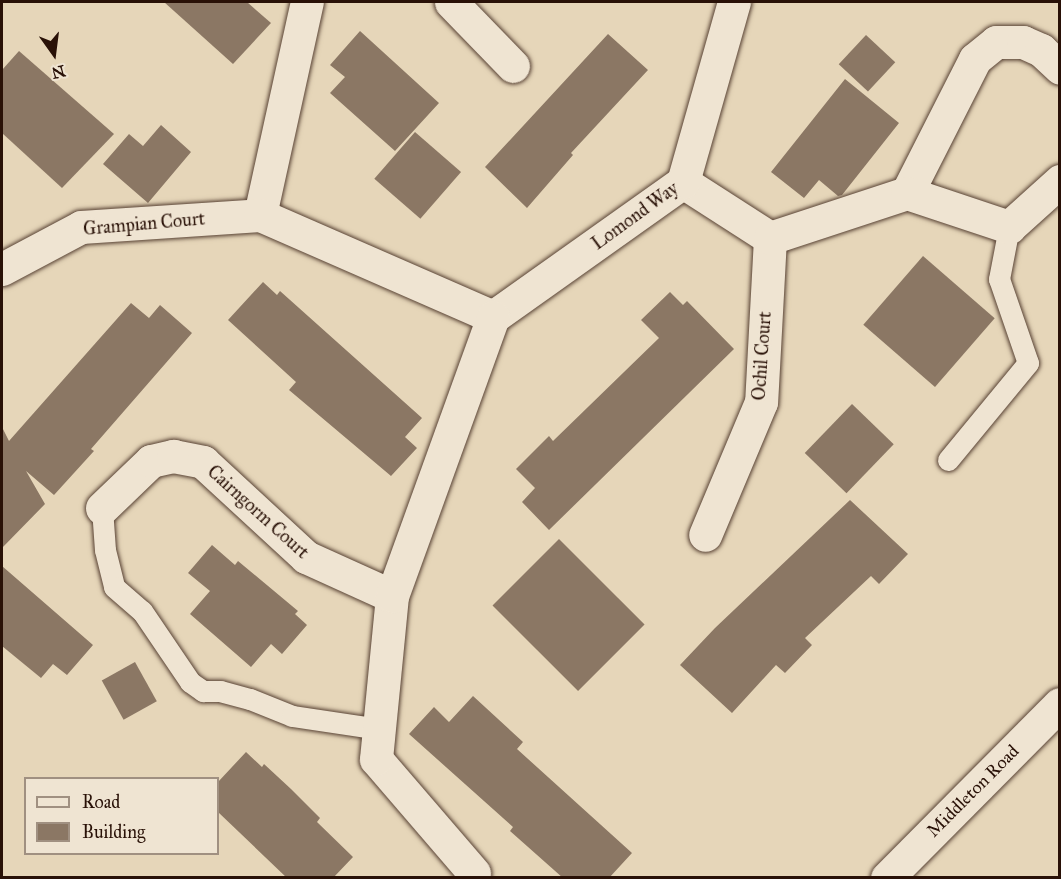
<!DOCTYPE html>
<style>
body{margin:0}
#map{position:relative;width:1061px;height:879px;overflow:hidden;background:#e6d6b9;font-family:"IM FELL Great Primer",serif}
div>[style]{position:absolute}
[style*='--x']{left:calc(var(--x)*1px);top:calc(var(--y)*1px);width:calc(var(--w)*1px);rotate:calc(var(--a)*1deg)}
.building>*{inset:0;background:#8b7764;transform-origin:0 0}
.roads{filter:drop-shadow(0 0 2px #584234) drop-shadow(0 0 2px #584234)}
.service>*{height:21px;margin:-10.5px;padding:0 10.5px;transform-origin:10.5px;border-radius:10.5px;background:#efe4d2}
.minor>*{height:33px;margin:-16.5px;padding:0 16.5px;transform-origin:16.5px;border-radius:16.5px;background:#efe4d2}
.secondary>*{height:33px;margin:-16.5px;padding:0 16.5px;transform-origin:16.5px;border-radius:16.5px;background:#efe4d2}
span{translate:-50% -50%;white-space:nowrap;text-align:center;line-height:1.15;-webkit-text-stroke:4.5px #efe4d2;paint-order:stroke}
.street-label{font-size:18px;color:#291107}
.frame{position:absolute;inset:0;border:3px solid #291107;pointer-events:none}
.legend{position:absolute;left:24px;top:777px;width:195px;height:78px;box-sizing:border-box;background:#efe4d2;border:2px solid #a09081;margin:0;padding:8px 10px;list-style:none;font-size:18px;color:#291107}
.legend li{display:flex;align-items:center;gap:12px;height:30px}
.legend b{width:30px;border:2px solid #a09081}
.north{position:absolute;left:24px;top:24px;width:60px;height:60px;-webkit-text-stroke:4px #efe4d2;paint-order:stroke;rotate:166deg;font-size:16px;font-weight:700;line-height:24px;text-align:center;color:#291107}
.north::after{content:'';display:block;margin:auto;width:21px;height:27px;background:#291107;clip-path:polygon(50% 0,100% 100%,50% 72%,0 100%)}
</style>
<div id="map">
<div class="building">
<i style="clip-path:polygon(164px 2px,247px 2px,271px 23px,233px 64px)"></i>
<i style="clip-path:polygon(360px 31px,439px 103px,395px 151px,330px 93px,345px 77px,330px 65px)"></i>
<i style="clip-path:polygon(608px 34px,648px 70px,571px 153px,573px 155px,527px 208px,485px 167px)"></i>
<i style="left:866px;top:35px;width:40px;height:40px;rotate:43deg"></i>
<i style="clip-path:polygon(19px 51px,114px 134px,62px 188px,2px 133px,2px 70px)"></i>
<i style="clip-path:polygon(845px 79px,899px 123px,842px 195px,838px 196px,819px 180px,804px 198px,771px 172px)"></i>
<i style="clip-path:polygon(161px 125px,191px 152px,148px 203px,103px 164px,129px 134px,143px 146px)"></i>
<i style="left:415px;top:132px;width:61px;height:62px;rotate:41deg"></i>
<i style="left:923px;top:256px;width:95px;height:91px;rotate:41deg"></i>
<i style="clip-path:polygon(263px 282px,277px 295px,280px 291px,422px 418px,405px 437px,417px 448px,391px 476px,289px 390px,296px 382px,228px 320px)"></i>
<i style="clip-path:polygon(670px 292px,683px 305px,687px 301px,734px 349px,549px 530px,522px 502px,535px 488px,516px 469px,549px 436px,553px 441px,659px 338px,641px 320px)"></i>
<i style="clip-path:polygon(131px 303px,149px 318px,160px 305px,192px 333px,91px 449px,94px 451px,54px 495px,26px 471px,45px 504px,2px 548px,2px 427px,9px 441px)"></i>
<i style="left:852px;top:404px;width:58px;height:68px;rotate:44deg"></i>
<i style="clip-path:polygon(850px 500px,908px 554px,879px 584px,871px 576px,805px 638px,812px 645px,785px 673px,776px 665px,732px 713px,680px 665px,715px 628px)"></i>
<i style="left:559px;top:539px;width:121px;height:94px;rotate:45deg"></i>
<i style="clip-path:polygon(212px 545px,235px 565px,238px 561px,298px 611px,295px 614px,307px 625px,282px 654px,271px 644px,251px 667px,190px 614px,210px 591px,188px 573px)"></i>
<i style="clip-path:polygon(2px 566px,93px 645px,67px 675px,53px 664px,41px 678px,2px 646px)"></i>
<i style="left:135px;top:662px;width:45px;height:38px;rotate:61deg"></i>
<i style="clip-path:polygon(473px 696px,523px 742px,517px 749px,632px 853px,609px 878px,563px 878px,510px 831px,513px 827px,409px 734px,434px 707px,449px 722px)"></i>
<i style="clip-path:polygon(246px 752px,262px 767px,264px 764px,291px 789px,320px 818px,317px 822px,353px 857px,333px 878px,287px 878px,218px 812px,218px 782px)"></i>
</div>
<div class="roads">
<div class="service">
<i style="--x:948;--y:460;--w:126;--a:-50.5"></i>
<i style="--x:1028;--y:363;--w:89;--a:-109"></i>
<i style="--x:999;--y:279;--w:53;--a:-79.1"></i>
<i style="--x:102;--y:508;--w:42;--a:85.9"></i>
<i style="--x:105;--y:550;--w:38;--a:76"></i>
<i style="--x:114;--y:587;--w:37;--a:41"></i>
<i style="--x:142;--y:611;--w:86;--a:55.9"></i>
<i style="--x:190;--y:682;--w:16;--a:35"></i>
<i style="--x:203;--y:691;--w:17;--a:0"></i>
<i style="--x:220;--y:691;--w:31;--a:15"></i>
<i style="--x:250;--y:699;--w:45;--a:22"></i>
<i style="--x:292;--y:716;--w:89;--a:8.4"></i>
</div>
<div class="minor">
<i style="--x:451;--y:2;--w:89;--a:45.9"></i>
<i style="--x:683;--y:182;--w:103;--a:32.8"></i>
<i style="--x:770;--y:238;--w:164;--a:93.1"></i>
<i style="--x:761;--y:402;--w:144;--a:112.8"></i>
<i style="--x:907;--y:193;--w:150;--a:-63.1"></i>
<i style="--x:975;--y:59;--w:27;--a:-39"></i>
<i style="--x:996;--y:42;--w:27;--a:0"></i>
<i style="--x:1023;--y:42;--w:20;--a:24"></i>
<i style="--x:1041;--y:50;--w:26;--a:43"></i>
<i style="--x:260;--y:215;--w:218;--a:-77.6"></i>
<i style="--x:770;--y:238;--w:144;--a:-18.2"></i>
<i style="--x:907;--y:193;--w:108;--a:18.4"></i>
<i style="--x:1009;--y:227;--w:69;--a:-42"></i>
<i style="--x:2;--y:269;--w:89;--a:-28"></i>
<i style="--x:81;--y:227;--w:179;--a:-3.8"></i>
<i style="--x:260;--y:215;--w:254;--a:23.6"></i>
<i style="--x:493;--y:317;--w:233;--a:-35.4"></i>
<i style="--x:683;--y:182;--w:187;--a:-74.2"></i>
<i style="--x:102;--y:508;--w:68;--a:-43.8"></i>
<i style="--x:151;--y:461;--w:23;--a:-13"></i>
<i style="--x:173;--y:456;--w:31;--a:11"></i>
<i style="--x:203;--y:462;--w:140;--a:42.7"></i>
<i style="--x:306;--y:557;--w:94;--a:24.4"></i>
<i style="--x:474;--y:873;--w:150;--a:-130.7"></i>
<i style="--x:376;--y:759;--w:164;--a:-84.4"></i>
<i style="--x:392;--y:596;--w:297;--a:-70.1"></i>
</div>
<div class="secondary">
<i style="--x:887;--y:878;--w:245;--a:-45.2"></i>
</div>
</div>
<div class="street-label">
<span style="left:635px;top:216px;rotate:-36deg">Lomond Way</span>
<span style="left:144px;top:224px;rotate:-5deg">Grampian Court</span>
<span style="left:762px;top:356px;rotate:-86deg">Ochil Court</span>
<span style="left:258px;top:512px;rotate:42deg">Cairngorm Court</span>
<span style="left:973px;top:791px;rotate:-45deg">Middleton Road</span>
</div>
<div class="frame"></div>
<ul class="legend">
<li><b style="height:8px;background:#efe4d2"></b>Road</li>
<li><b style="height:16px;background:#8b7764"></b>Building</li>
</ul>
<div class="north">N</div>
</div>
